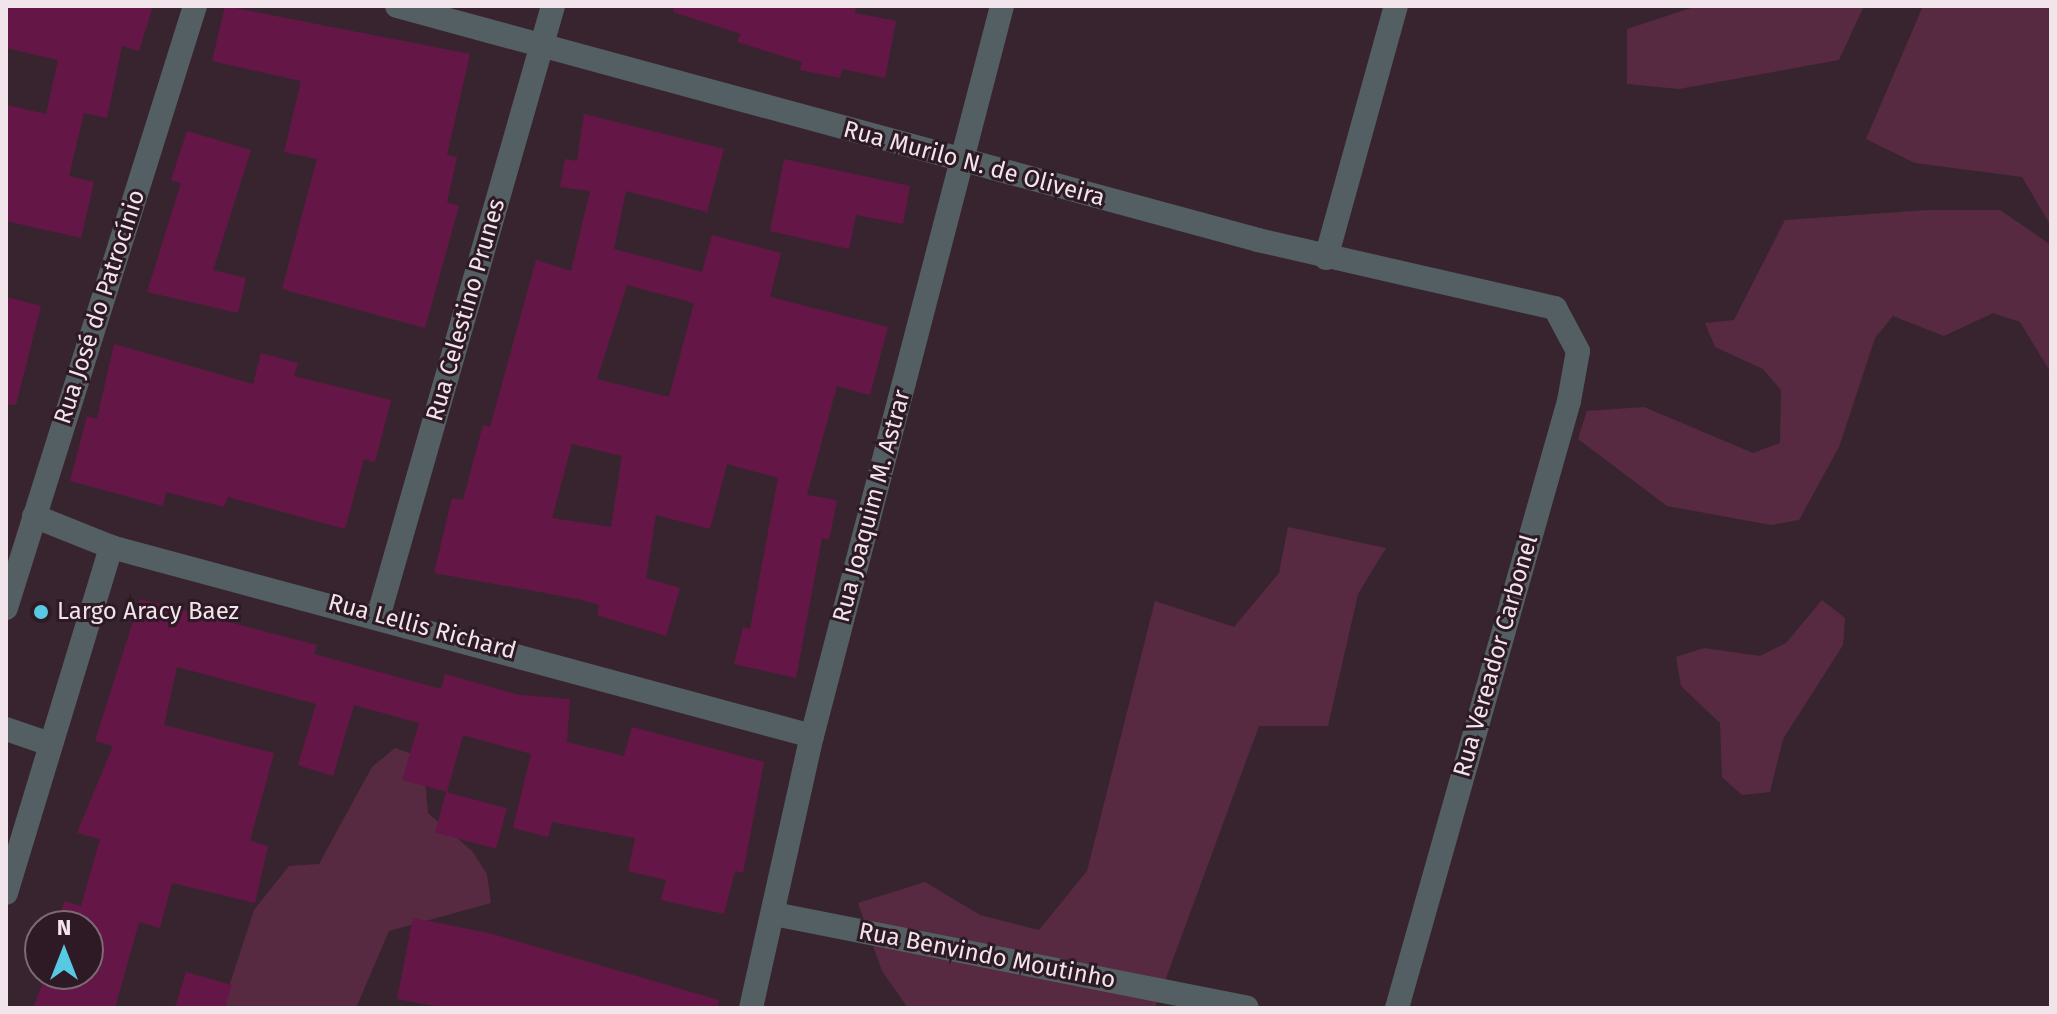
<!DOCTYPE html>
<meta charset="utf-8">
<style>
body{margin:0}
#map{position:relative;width:2057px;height:1014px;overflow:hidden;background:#38242e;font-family:"Fira Sans",sans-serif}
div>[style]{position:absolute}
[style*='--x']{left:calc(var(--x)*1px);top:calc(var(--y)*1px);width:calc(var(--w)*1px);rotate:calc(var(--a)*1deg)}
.green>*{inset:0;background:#572a42}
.building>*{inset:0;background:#641746;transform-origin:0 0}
.street>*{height:24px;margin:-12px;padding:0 12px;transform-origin:12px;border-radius:12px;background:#535f62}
.dots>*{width:22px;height:22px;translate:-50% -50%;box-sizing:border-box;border:4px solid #2e1a24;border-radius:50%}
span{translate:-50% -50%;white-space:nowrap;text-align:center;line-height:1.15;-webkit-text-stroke:6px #2e1a24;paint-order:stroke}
.street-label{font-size:24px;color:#f2e4eb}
.poi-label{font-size:24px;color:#f2e4eb}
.left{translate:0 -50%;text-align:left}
.frame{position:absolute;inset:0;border:8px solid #f2e4eb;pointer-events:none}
.north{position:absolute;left:24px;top:910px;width:80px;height:80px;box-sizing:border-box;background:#2e1a24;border:2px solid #7c6b74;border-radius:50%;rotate:0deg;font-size:22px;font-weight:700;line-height:32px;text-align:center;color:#f2e4eb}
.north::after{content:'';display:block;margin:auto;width:28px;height:36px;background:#58c9e3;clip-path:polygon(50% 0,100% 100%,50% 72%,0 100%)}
</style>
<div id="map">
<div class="green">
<i style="clip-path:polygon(1697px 6px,1864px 6px,1839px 60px,1679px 89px,1627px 84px,1627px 29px)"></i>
<i style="clip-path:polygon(1923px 6px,2051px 6px,2051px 226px,2022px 177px,1915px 163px,1866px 139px)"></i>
<i style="clip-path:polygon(1928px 210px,2000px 210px,2051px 245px,2051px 373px,2020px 322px,1993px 313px,1944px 336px,1893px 316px,1875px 338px,1839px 447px,1799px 520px,1771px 525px,1667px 506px,1578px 439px,1587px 411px,1644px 407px,1753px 453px,1780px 443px,1781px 390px,1763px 369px,1715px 347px,1705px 323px,1734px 320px,1785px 220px)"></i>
<i style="clip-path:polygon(1288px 527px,1386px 548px,1358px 594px,1328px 726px,1259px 726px,1155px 1008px,908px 1008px,882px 971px,858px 903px,925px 882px,980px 915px,1039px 930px,1087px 871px,1155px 601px,1234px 627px,1279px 573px)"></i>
<i style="clip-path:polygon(1822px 600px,1845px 618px,1843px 645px,1783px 739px,1770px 792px,1742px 795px,1722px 777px,1720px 723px,1681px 686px,1676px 657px,1704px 648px,1760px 656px,1786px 643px)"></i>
<i style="clip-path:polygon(395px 748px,423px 758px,428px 813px,472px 851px,487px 874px,491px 903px,389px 931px,356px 1008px,222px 1008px,254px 910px,289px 866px,319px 864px,372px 767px)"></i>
</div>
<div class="building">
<i style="clip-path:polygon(6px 6px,153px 6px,139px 51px,122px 46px,107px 118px,84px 113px,69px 176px,94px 182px,81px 238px,6px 221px,6px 105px,46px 114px,58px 60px,6px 48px)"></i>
<i style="clip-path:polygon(225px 6px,470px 54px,447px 155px,457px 157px,447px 202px,459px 206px,425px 328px,282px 289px,317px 159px,284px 152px,301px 81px,212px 61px)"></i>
<i style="clip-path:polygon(674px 6px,856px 6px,855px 13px,896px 21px,885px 78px,842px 69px,840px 78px,800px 70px,802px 62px,737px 42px,741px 34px,673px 12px)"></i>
<i style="clip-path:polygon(evenodd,584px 114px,724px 149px,707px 212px,626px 191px,614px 249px,702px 272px,712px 235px,781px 253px,770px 297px,888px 327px,870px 395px,837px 386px,807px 495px,837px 500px,829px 540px,822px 538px,796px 678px,734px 664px,743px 627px,750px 629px,778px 478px,727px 464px,710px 529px,656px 515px,646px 578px,680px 588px,666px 636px,597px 615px,599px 605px,578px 599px,434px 573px,452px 498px,463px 500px,483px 425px,490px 427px,536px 260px,571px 271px,590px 191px,560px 187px,565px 159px,577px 161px,584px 114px,627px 285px,694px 303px,669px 397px,597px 379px,627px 285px,584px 114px,572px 444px,622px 456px,611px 527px,552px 518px,572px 444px)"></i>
<i style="clip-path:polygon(187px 131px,251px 150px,213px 270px,246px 278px,238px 313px,147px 292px,181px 183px,171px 180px)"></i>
<i style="clip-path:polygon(784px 159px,910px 186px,903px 224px,856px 215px,849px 249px,770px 231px)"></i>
<i style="clip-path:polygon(6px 297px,41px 306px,16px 405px,6px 404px)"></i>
<i style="clip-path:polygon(114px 344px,253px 384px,261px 353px,298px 363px,294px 376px,391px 400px,375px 462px,364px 459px,345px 529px,228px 497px,224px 507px,166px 492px,163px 506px,70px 481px,87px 416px,97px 419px)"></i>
<i style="clip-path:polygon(140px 599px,317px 645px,314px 654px,441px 689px,445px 674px,520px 695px,570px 699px,567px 742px,624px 756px,632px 727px,764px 762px,743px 873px,735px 871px,724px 914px,661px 900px,666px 880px,628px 871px,635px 838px,552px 822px,548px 837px,513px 828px,531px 754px,463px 735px,447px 792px,402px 780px,419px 723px,354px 705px,333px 776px,298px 765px,316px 704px,177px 667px,164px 725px,274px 753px,250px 841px,268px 846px,255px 903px,172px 883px,160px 928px,139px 922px,115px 1008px,33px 1008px,46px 974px,88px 974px,88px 926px,57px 926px,64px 901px,81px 906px,100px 839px,77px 833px,113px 746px,95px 741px)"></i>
<i style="left:446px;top:792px;width:63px;height:42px;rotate:15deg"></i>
<i style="clip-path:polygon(413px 918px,493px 934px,719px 1000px,718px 1008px,445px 1008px,397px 999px)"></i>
<i style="clip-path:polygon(186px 972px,232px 985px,225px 1008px,175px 1008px)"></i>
</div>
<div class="street">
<i style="--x:397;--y:6;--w:892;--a:15.2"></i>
<i style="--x:1258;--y:240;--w:305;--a:12.9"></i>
<i style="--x:1555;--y:308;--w:49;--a:61.9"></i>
<i style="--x:1578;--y:351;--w:51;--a:100.2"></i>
<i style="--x:1569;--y:401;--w:631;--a:105.82"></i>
<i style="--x:1326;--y:258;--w:262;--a:-74.5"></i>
<i style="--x:34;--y:516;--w:83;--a:21.9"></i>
<i style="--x:111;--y:547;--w:726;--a:15.09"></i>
<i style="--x:6;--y:608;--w:631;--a:-72.57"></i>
<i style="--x:379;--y:614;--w:632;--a:-74.03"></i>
<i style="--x:6;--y:729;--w:46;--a:18.8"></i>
<i style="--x:6;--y:893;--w:362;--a:-73.1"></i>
<i style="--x:774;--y:914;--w:482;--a:11.2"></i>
<i style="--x:751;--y:1008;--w:279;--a:-77.4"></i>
<i style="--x:812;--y:736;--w:754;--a:-75.41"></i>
</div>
<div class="dots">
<i style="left:41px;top:612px;background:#58c9e3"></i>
</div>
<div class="street-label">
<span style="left:974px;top:164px;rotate:15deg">Rua Murilo N. de Oliveira</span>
<span style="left:100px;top:307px;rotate:-72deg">Rua José do Patrocínio</span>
<span style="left:466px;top:310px;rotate:-74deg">Rua Celestino Prunes</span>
<span style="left:872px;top:506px;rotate:-75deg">Rua Joaquim M. Astrar</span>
<span style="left:422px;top:627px;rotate:15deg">Rua Lellis Richard</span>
<span style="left:1496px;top:656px;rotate:-74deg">Rua Vereador Carbonel</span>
<span style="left:987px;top:956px;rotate:11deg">Rua Benvindo Moutinho</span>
</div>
<div class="poi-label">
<span class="left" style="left:57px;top:612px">Largo Aracy Baez</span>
</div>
<div class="frame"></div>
<div class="north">N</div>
</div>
